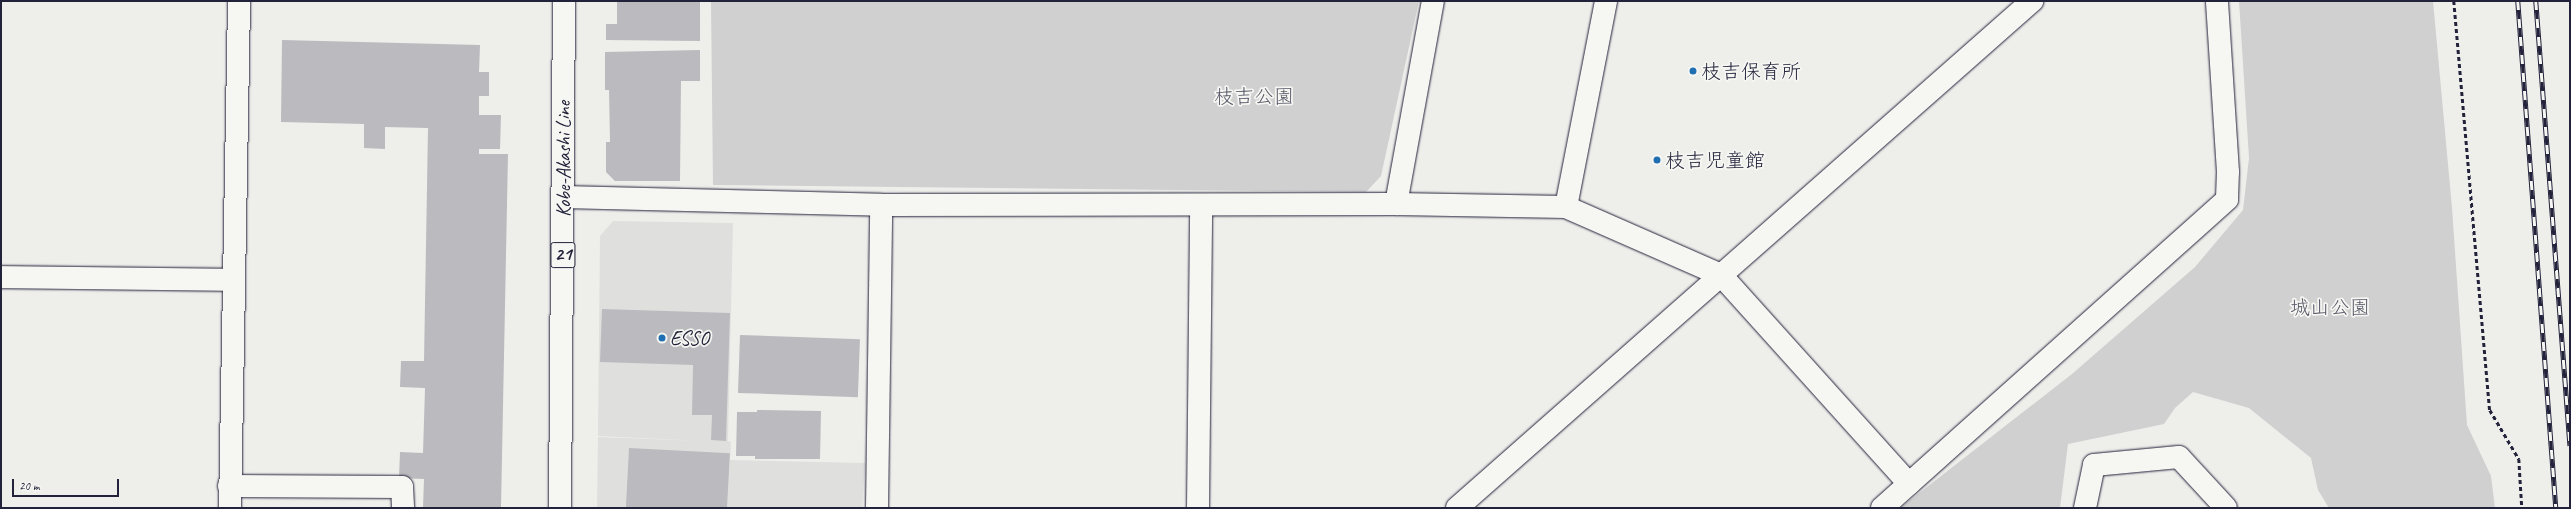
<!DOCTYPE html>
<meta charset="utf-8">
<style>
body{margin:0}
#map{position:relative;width:2571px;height:509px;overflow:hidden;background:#eeeeeb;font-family:Caveat,"Klee One",sans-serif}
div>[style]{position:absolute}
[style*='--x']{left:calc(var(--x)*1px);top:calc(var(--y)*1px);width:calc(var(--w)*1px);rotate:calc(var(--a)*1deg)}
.built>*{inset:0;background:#dfdfde}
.green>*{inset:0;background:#d0d0d1}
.building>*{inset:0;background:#bbbbbf;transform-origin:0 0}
.path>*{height:2.5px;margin-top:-1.25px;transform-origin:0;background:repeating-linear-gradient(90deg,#22223b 0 4px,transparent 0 7px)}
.roads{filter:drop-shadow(0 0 1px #22223b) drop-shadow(0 0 1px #22223b)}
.minor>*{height:22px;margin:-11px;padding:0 11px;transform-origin:11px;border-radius:11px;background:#f6f6f2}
.major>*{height:22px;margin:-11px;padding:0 11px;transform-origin:11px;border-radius:11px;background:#f6f6f2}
.rail>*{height:4.5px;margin-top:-2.25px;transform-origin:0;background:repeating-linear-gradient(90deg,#f6f6f2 0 9px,#22223b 0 18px);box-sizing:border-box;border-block:1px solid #22223b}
.dots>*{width:11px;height:11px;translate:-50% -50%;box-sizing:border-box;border:2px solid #f6f6f2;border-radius:50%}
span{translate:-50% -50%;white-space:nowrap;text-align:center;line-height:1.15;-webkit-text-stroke:3.5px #f6f6f2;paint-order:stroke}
.shield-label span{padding:1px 3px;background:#f6f6f2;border:1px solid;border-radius:3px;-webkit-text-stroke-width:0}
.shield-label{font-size:19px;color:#22223b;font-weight:700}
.poi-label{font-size:20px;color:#22223b}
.left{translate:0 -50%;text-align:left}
.park-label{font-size:20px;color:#565668}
.street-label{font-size:20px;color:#22223b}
.frame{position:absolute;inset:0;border:2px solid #22223b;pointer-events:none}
.scale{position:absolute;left:12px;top:479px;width:107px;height:18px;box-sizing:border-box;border:2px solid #22223b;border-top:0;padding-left:5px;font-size:12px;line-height:14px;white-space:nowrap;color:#22223b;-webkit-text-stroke:3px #f6f6f2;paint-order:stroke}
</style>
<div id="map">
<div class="built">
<i style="clip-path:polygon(613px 221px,733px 223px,728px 441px,731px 442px,730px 460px,865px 463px,862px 508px,597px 508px,598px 437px,703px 441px,598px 436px,600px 236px)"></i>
</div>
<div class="green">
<i style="clip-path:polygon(711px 1px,1419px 1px,1381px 176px,1366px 192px,713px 185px)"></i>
<i style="clip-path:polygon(2239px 1px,2433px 1px,2452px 208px,2467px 425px,2491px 476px,2495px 508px,2329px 508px,2318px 490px,2311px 458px,2249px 408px,2193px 392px,2175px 408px,2164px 424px,2068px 444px,2060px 508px,1900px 508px,2072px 374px,2195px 267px,2243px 210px,2249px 158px)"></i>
</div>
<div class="building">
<i style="clip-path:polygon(617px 1px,700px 1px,700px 41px,606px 40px,606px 24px,617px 24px)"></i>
<i style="clip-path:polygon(282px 40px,480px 45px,479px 72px,489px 72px,489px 96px,479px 96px,479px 115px,501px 115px,500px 149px,479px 149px,479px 154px,508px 154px,501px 508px,423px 508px,424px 479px,399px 478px,400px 452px,423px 453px,425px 388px,400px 387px,401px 361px,424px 361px,428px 128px,385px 127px,385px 149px,364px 148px,364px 124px,281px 122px)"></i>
<i style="clip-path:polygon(700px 50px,700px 81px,681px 81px,680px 181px,615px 181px,606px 172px,606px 142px,610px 142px,609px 90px,605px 90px,605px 52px)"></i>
<i style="clip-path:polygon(602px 309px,730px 313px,726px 441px,711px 440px,712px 415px,692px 415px,693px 365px,600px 362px)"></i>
<i style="left:740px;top:335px;width:120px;height:58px;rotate:2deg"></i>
<i style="clip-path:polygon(757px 410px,821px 411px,820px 459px,755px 459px,755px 456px,736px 456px,737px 412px,757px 412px)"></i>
<i style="left:629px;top:448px;width:101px;height:60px;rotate:3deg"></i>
</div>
<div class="path">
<i style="--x:2454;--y:1;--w:411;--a:85"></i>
<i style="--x:2490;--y:410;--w:57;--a:59.4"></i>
<i style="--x:2519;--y:459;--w:49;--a:86.5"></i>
</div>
<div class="roads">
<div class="minor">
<i style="--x:563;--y:197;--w:318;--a:1.4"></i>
<i style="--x:881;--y:205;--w:515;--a:-0.11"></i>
<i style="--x:1396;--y:204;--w:170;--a:1"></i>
<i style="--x:1566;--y:207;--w:169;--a:23.7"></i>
<i style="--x:1721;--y:275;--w:281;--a:48"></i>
<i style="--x:1396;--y:204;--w:206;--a:-79.7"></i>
<i style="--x:1566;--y:207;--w:210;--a:-79"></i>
<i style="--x:1;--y:277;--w:232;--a:0.7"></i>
<i style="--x:229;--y:486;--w:173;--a:0.3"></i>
<i style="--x:402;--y:487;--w:21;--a:87"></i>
<i style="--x:230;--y:508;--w:507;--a:-88.98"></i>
<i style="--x:877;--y:508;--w:303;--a:-89.2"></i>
<i style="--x:1198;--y:508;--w:303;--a:-89.4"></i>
<i style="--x:1457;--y:508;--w:767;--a:-41.4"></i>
<i style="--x:1882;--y:508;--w:463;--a:-41.8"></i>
<i style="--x:2227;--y:199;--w:27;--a:-88"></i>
<i style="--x:2228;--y:172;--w:171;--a:-93.7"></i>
<i style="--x:2085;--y:508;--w:44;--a:-78.2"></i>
<i style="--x:2094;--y:465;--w:85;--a:-5.4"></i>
<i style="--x:2179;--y:457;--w:69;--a:47.3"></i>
</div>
<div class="major">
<i style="--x:560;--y:508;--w:507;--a:-89.55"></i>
</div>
</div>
<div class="rail">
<i style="--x:2518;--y:1;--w:508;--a:85.71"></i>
<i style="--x:2536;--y:1;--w:446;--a:85.6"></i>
</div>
<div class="dots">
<i style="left:1693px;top:71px;background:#1f6fb2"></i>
<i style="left:1657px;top:160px;background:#1f6fb2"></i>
<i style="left:662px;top:338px;background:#1f6fb2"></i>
</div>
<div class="shield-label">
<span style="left:563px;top:255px">21</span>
</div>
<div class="poi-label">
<span class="left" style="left:1701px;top:71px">枝吉保育所</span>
<span class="left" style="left:1665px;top:160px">枝吉児童館</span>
<span class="left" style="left:670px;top:338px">ESSO</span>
</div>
<div class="park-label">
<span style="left:1254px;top:96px">枝吉公園</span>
<span style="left:2330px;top:307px">城山公園</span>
</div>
<div class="street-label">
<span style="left:563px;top:159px;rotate:-90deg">Kobe-Akashi Line</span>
</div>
<div class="frame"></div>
<div class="scale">20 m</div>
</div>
